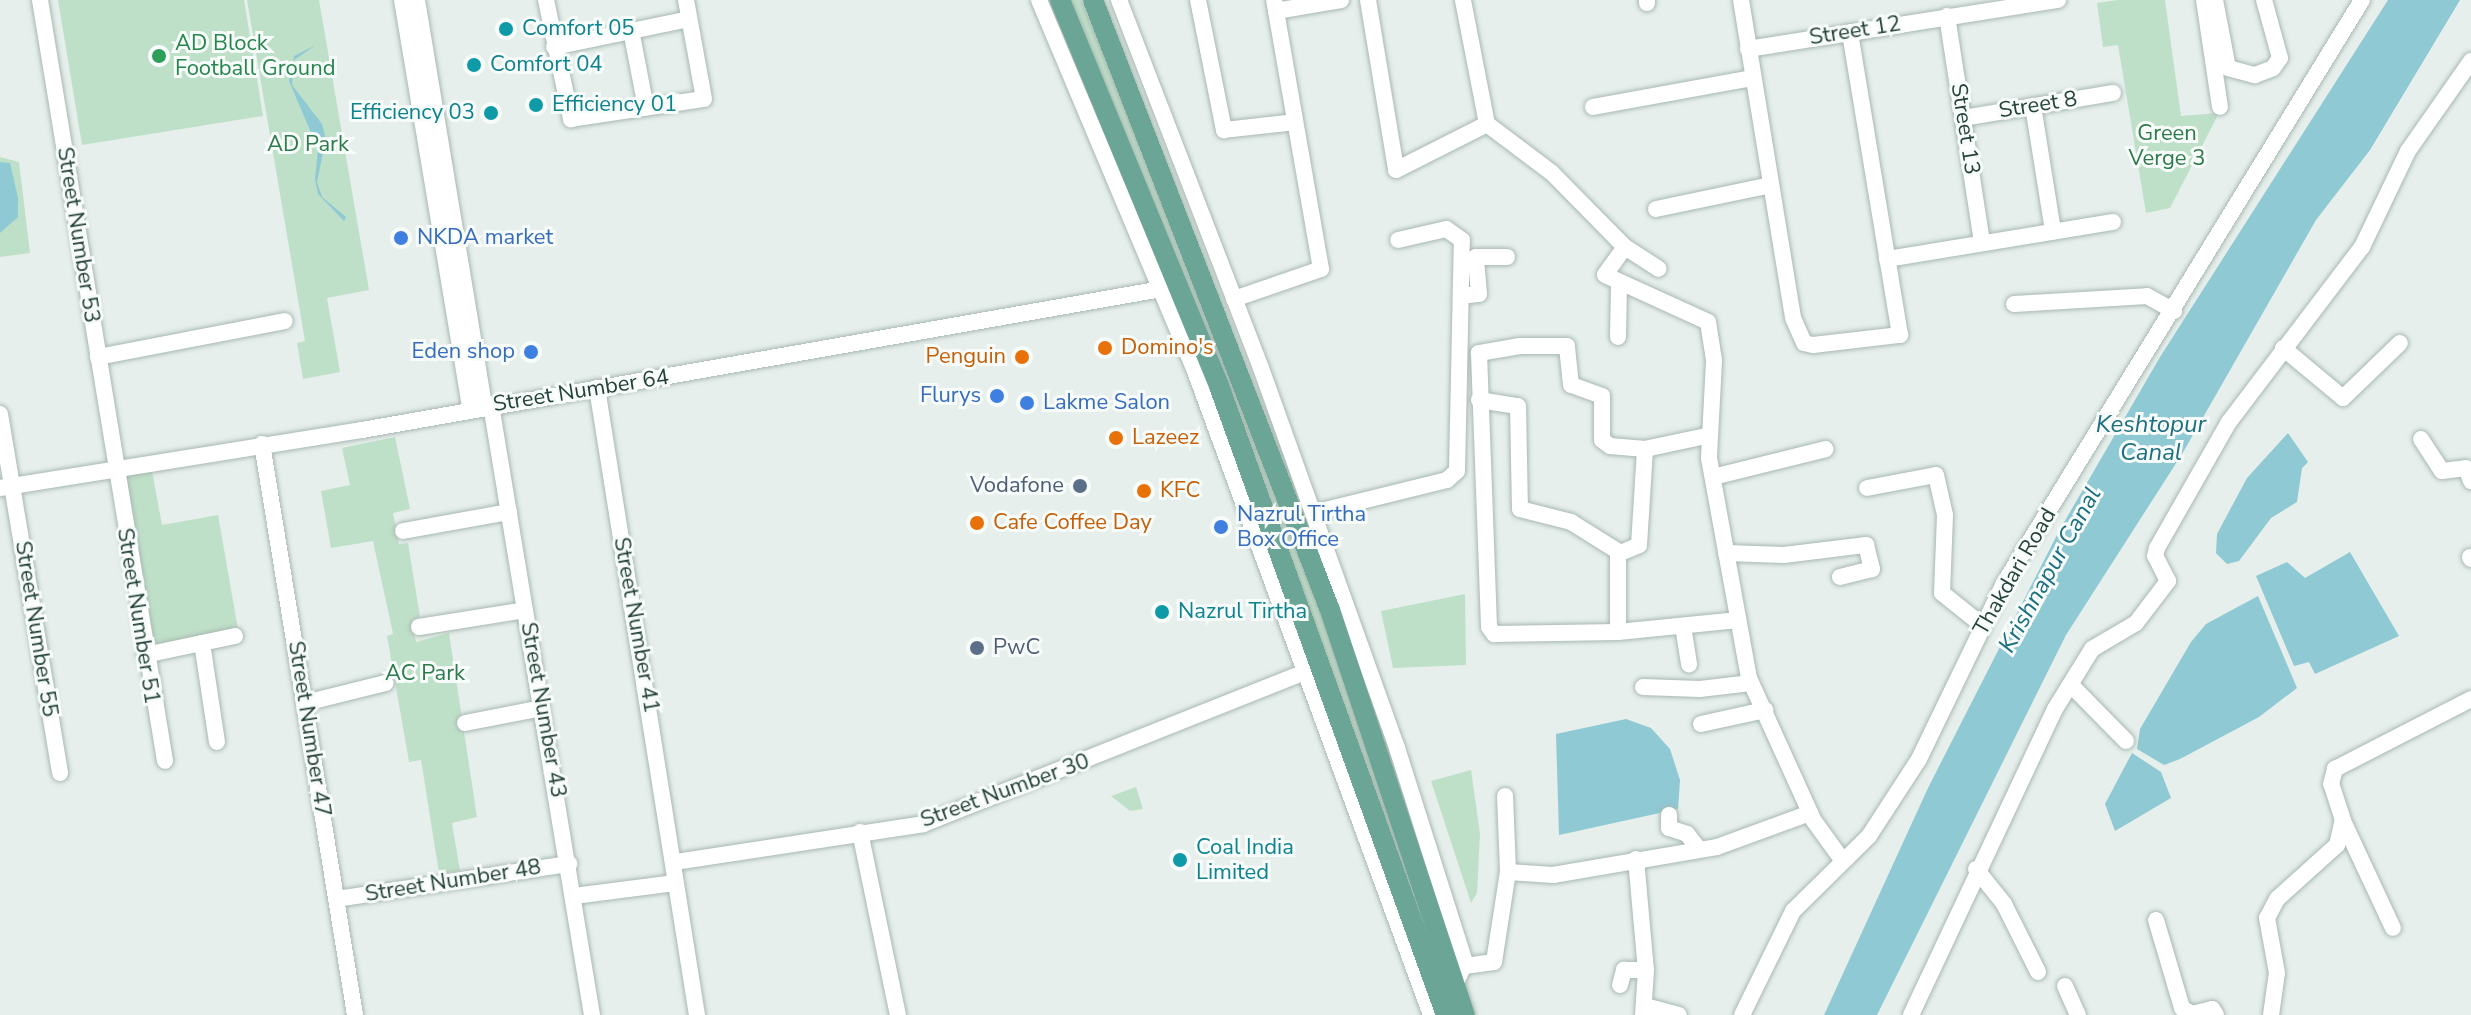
<!DOCTYPE html>
<style>
body{margin:0}
#map{position:relative;width:2471px;height:1015px;overflow:hidden;background:#e6efeb;font-family:"Nunito Sans",sans-serif}
div>[style]{position:absolute}
[style*='--x']{left:calc(var(--x)*1px);top:calc(var(--y)*1px);width:calc(var(--w)*1px);rotate:calc(var(--a)*1deg)}
.green>*{inset:0;background:#bfe0c8}
.water>*{inset:0;background:#8ec9d4}
.roads{filter:drop-shadow(0 0 2px #a8b8b2) drop-shadow(0 0 2px #a8b8b2)}
.minor>*{height:16px;margin:-8px;padding:0 8px;transform-origin:8px;border-radius:8px;background:#fff}
.major>*{height:20px;margin:-10px;padding:0 10px;transform-origin:10px;border-radius:10px;background:#6aa596}
.dots>*{width:22px;height:22px;translate:-50% -50%;box-sizing:border-box;border:4px solid #f7fbf9;border-radius:50%}
span{translate:-50% -50%;white-space:nowrap;text-align:center;line-height:1.15;-webkit-text-stroke:6px #f7fbf9;paint-order:stroke}
.culture-label{font-size:22px;color:#0d838f}
.left{translate:0 -50%;text-align:left}
.right{translate:-100% -50%;text-align:right}
.street-label{font-size:22px;color:#24423a}
.leisure-label{font-size:22px;color:#27864d}
.park-label{font-size:22px;color:#2d7a4b}
.shop-label{font-size:22px;color:#366cbe}
.food-label{font-size:22px;color:#c56008}
.service-label{font-size:22px;color:#4e5e75}
.water-label{font-size:24px;color:#1c6f80;font-style:italic}
</style>
<div id="map">
<div class="green">
<i style="clip-path:polygon(58px 0,244px 0,263px 116px,82px 145px)"></i>
<i style="clip-path:polygon(247px 0,319px 0,369px 290px,327px 298px,340px 372px,303px 379px,297px 343px,305px 341px)"></i>
<i style="clip-path:polygon(1066px 0,1081px 0,1130px 116px,1316px 595px,1458px 1015px)"></i>
<i style="clip-path:polygon(2118px 0,2165px 0,2181px 116px,2219px 113px,2170px 208px,2146px 213px,2118px 45px,2103px 47px,2097px 3px)"></i>
<i style="clip-path:polygon(0 157px,19px 162px,30px 253px,0 257px)"></i>
<i style="clip-path:polygon(395px 437px,410px 509px,393px 513px,399px 544px,408px 543px,420px 617px,412px 620px,416px 642px,449px 633px,477px 817px,452px 823px,460px 871px,439px 873px,421px 760px,409px 762px,387px 636px,393px 634px,373px 541px,331px 548px,321px 491px,350px 485px,342px 448px)"></i>
<i style="clip-path:polygon(152px 471px,162px 525px,218px 515px,238px 629px,155px 646px,124px 476px)"></i>
<i style="clip-path:polygon(1465px 594px,1466px 665px,1393px 668px,1381px 611px)"></i>
<i style="clip-path:polygon(1471px 770px,1480px 834px,1477px 893px,1471px 903px,1431px 781px)"></i>
<i style="clip-path:polygon(1136px 787px,1143px 809px,1130px 811px,1111px 796px)"></i>
</div>
<div class="water">
<i style="clip-path:polygon(2388px 0,2460px 0,2370px 150px,2316px 220px,2182px 454px,2066px 635px,1877px 1015px,1824px 1015px,1928px 788px,2059px 531px,2160px 357px)"></i>
<i style="clip-path:polygon(316px 45px,294px 60px,292px 85px,322px 124px,326px 139px,317px 182px,322px 197px,346px 217px,344px 221px,318px 194px,315px 179px,318px 149px,289px 81px,294px 56px)"></i>
<i style="clip-path:polygon(0 162px,10px 163px,18px 198px,18px 217px,0 233px)"></i>
<i style="clip-path:polygon(2288px 433px,2308px 462px,2302px 468px,2297px 502px,2271px 518px,2239px 561px,2227px 564px,2216px 553px,2217px 534px,2247px 478px)"></i>
<i style="clip-path:polygon(2350px 552px,2399px 636px,2315px 674px,2309px 662px,2294px 666px,2256px 576px,2287px 562px,2305px 578px)"></i>
<i style="clip-path:polygon(2258px 596px,2297px 688px,2259px 717px,2180px 759px,2164px 765px,2137px 749px,2140px 729px,2191px 642px,2206px 624px)"></i>
<i style="clip-path:polygon(1626px 719px,1651px 728px,1670px 749px,1680px 780px,1678px 809px,1559px 835px,1556px 734px)"></i>
<i style="clip-path:polygon(2132px 753px,2161px 772px,2171px 798px,2115px 831px,2105px 804px)"></i>
</div>
<div class="roads">
<div class="minor">
<i style="--x:40;--y:0;--w:771;--a:80.67"></i>
<i style="--x:402;--y:0;--w:414;--a:80.5"></i>
<i style="--x:417;--y:0;--w:411;--a:80.6"></i>
<i style="--x:546;--y:0;--w:122;--a:78.1"></i>
<i style="--x:571;--y:119;--w:134;--a:-8.6"></i>
<i style="--x:704;--y:99;--w:101;--a:-100.3"></i>
<i style="--x:1039;--y:0;--w:406;--a:67.2"></i>
<i style="--x:1196;--y:374;--w:683;--a:69.87"></i>
<i style="--x:1119;--y:0;--w:394;--a:68.9"></i>
<i style="--x:1261;--y:368;--w:404;--a:70.3"></i>
<i style="--x:1397;--y:748;--w:225;--a:72.4"></i>
<i style="--x:1465;--y:963;--w:23;--a:115"></i>
<i style="--x:1198;--y:0;--w:133;--a:78.7"></i>
<i style="--x:1224;--y:130;--w:71;--a:-6.4"></i>
<i style="--x:1368;--y:0;--w:172;--a:80.6"></i>
<i style="--x:1396;--y:170;--w:102;--a:-26.8"></i>
<i style="--x:1487;--y:124;--w:126;--a:-101"></i>
<i style="--x:1647;--y:0;--w:3;--a:90"></i>
<i style="--x:1741;--y:0;--w:322;--a:80.7"></i>
<i style="--x:1793;--y:318;--w:27;--a:66"></i>
<i style="--x:1804;--y:343;--w:9;--a:13"></i>
<i style="--x:1813;--y:345;--w:88;--a:-6.6"></i>
<i style="--x:1900;--y:335;--w:307;--a:-99.4"></i>
<i style="--x:2204;--y:0;--w:108;--a:81.5"></i>
<i style="--x:2215;--y:0;--w:69;--a:79.2"></i>
<i style="--x:2228;--y:68;--w:28;--a:15"></i>
<i style="--x:2255;--y:75;--w:19;--a:-21"></i>
<i style="--x:2273;--y:68;--w:12;--a:-55"></i>
<i style="--x:2280;--y:58;--w:60;--a:-105.4"></i>
<i style="--x:1276;--y:11;--w:66;--a:-9.6"></i>
<i style="--x:1947;--y:16;--w:229;--a:81.2"></i>
<i style="--x:631;--y:30;--w:79;--a:79.1"></i>
<i style="--x:554;--y:47;--w:138;--a:-11.7"></i>
<i style="--x:1748;--y:49;--w:314;--a:-9"></i>
<i style="--x:2033;--y:106;--w:127;--a:80.9"></i>
<i style="--x:1593;--y:107;--w:163;--a:-10.3"></i>
<i style="--x:1963;--y:118;--w:152;--a:-9.5"></i>
<i style="--x:1487;--y:124;--w:81;--a:37"></i>
<i style="--x:1552;--y:173;--w:104;--a:45.4"></i>
<i style="--x:1625;--y:247;--w:40;--a:32.9"></i>
<i style="--x:1656;--y:209;--w:117;--a:-11.8"></i>
<i style="--x:1625;--y:247;--w:34;--a:126"></i>
<i style="--x:1605;--y:275;--w:113;--a:24.5"></i>
<i style="--x:1708;--y:322;--w:39;--a:81"></i>
<i style="--x:1714;--y:361;--w:97;--a:93"></i>
<i style="--x:1709;--y:458;--w:224;--a:79.7"></i>
<i style="--x:1749;--y:678;--w:157;--a:65.6"></i>
<i style="--x:1814;--y:821;--w:49;--a:54.1"></i>
<i style="--x:1887;--y:259;--w:229;--a:-9.3"></i>
<i style="--x:1462;--y:296;--w:17;--a:-7"></i>
<i style="--x:1479;--y:294;--w:37;--a:-95"></i>
<i style="--x:1476;--y:257;--w:31;--a:0"></i>
<i style="--x:1234;--y:299;--w:92;--a:-19"></i>
<i style="--x:1321;--y:269;--w:273;--a:-99.9"></i>
<i style="--x:2014;--y:304;--w:133;--a:-3.4"></i>
<i style="--x:2147;--y:296;--w:31;--a:29"></i>
<i style="--x:1618;--y:337;--w:52;--a:-88.9"></i>
<i style="--x:2283;--y:348;--w:78;--a:39.8"></i>
<i style="--x:2343;--y:398;--w:79;--a:-44"></i>
<i style="--x:98;--y:357;--w:190;--a:-10.9"></i>
<i style="--x:597;--y:388;--w:635;--a:80.94"></i>
<i style="--x:1479;--y:400;--w:39;--a:9"></i>
<i style="--x:1518;--y:406;--w:103;--a:88.9"></i>
<i style="--x:1520;--y:509;--w:53;--a:14.3"></i>
<i style="--x:1571;--y:522;--w:57;--a:32"></i>
<i style="--x:491;--y:405;--w:618;--a:80.6"></i>
<i style="--x:0;--y:414;--w:364;--a:80.5"></i>
<i style="--x:1706;--y:436;--w:62;--a:168"></i>
<i style="--x:1645;--y:449;--w:35;--a:-175"></i>
<i style="--x:1610;--y:446;--w:10;--a:-143"></i>
<i style="--x:1602;--y:440;--w:44;--a:-90"></i>
<i style="--x:1602;--y:396;--w:33;--a:-160"></i>
<i style="--x:1571;--y:385;--w:39;--a:-96"></i>
<i style="--x:1567;--y:346;--w:47;--a:180"></i>
<i style="--x:1520;--y:346;--w:42;--a:170.3"></i>
<i style="--x:1479;--y:353;--w:274;--a:87.9"></i>
<i style="--x:1489;--y:627;--w:9;--a:54"></i>
<i style="--x:1494;--y:634;--w:124;--a:-0.9"></i>
<i style="--x:1618;--y:632;--w:121;--a:-5.7"></i>
<i style="--x:2421;--y:439;--w:38;--a:57"></i>
<i style="--x:2442;--y:471;--w:24;--a:-7"></i>
<i style="--x:2466;--y:468;--w:14;--a:69"></i>
<i style="--x:262;--y:444;--w:579;--a:80.75"></i>
<i style="--x:1713;--y:477;--w:116;--a:-13.9"></i>
<i style="--x:0;--y:488;--w:367;--a:-9.1"></i>
<i style="--x:362;--y:430;--w:812;--a:-10"></i>
<i style="--x:1867;--y:488;--w:70;--a:-10.7"></i>
<i style="--x:1936;--y:475;--w:41;--a:77.3"></i>
<i style="--x:1945;--y:515;--w:78;--a:92.2"></i>
<i style="--x:1942;--y:593;--w:51;--a:38.7"></i>
<i style="--x:1313;--y:513;--w:138;--a:-13.8"></i>
<i style="--x:1447;--y:480;--w:13;--a:-42"></i>
<i style="--x:1457;--y:471;--w:231;--a:-88.8"></i>
<i style="--x:1462;--y:240;--w:19;--a:-145"></i>
<i style="--x:1446;--y:229;--w:49;--a:167.1"></i>
<i style="--x:403;--y:531;--w:108;--a:-10.2"></i>
<i style="--x:1726;--y:553;--w:58;--a:2"></i>
<i style="--x:1784;--y:555;--w:83;--a:-7"></i>
<i style="--x:1866;--y:545;--w:25;--a:76"></i>
<i style="--x:1872;--y:569;--w:33;--a:166"></i>
<i style="--x:2470;--y:557;--w:2;--a:63"></i>
<i style="--x:1683;--y:626;--w:39;--a:81"></i>
<i style="--x:419;--y:627;--w:107;--a:-9.1"></i>
<i style="--x:1618;--y:632;--w:78;--a:-90"></i>
<i style="--x:1618;--y:554;--w:23;--a:-23"></i>
<i style="--x:1639;--y:545;--w:96;--a:-86.4"></i>
<i style="--x:202;--y:643;--w:100;--a:81.4"></i>
<i style="--x:145;--y:655;--w:92;--a:-11.9"></i>
<i style="--x:2072;--y:686;--w:77;--a:45.5"></i>
<i style="--x:1643;--y:687;--w:57;--a:2"></i>
<i style="--x:1700;--y:689;--w:51;--a:-6.7"></i>
<i style="--x:305;--y:703;--w:83;--a:-13.9"></i>
<i style="--x:465;--y:723;--w:78;--a:-11"></i>
<i style="--x:1701;--y:724;--w:66;--a:-12.3"></i>
<i style="--x:1505;--y:796;--w:76;--a:87.7"></i>
<i style="--x:1669;--y:815;--w:13;--a:90"></i>
<i style="--x:1669;--y:828;--w:19;--a:18"></i>
<i style="--x:1687;--y:834;--w:18;--a:52"></i>
<i style="--x:2343;--y:821;--w:118;--a:65"></i>
<i style="--x:860;--y:832;--w:187;--a:78.3"></i>
<i style="--x:1636;--y:859;--w:111;--a:84.9"></i>
<i style="--x:1646;--y:970;--w:45;--a:93.8"></i>
<i style="--x:676;--y:862;--w:250;--a:-8.7"></i>
<i style="--x:923;--y:824;--w:417;--a:-21.7"></i>
<i style="--x:1976;--y:869;--w:45;--a:51.3"></i>
<i style="--x:2004;--y:904;--w:76;--a:63.4"></i>
<i style="--x:574;--y:896;--w:102;--a:-7.3"></i>
<i style="--x:337;--y:899;--w:235;--a:-8.6"></i>
<i style="--x:2156;--y:920;--w:92;--a:73.5"></i>
<i style="--x:2182;--y:1008;--w:12;--a:31"></i>
<i style="--x:2192;--y:1014;--w:21;--a:-14"></i>
<i style="--x:2212;--y:1009;--w:7;--a:56"></i>
<i style="--x:1465;--y:966;--w:29;--a:-8"></i>
<i style="--x:1494;--y:962;--w:91;--a:-81.2"></i>
<i style="--x:1508;--y:872;--w:45;--a:3.8"></i>
<i style="--x:1553;--y:875;--w:166;--a:-9.7"></i>
<i style="--x:1717;--y:847;--w:99;--a:-20.1"></i>
<i style="--x:1620;--y:985;--w:16;--a:-75"></i>
<i style="--x:1624;--y:970;--w:22;--a:0"></i>
<i style="--x:2065;--y:986;--w:32;--a:66"></i>
<i style="--x:1645;--y:1006;--w:35;--a:15"></i>
<i style="--x:1742;--y:1015;--w:116;--a:-63.9"></i>
<i style="--x:1793;--y:911;--w:107;--a:-44.6"></i>
<i style="--x:1869;--y:836;--w:92;--a:-57"></i>
<i style="--x:1919;--y:759;--w:193;--a:-64.2"></i>
<i style="--x:2003;--y:585;--w:686;--a:-58.46"></i>
<i style="--x:1911;--y:1015;--w:338;--a:-64.8"></i>
<i style="--x:2055;--y:709;--w:70;--a:-58.3"></i>
<i style="--x:2092;--y:649;--w:51;--a:-30.6"></i>
<i style="--x:2136;--y:623;--w:53;--a:-52.7"></i>
<i style="--x:2168;--y:581;--w:28;--a:-117"></i>
<i style="--x:2155;--y:556;--w:8;--a:-76"></i>
<i style="--x:2157;--y:548;--w:145;--a:-60.3"></i>
<i style="--x:2229;--y:422;--w:220;--a:-52.8"></i>
<i style="--x:2362;--y:247;--w:106;--a:-64.4"></i>
<i style="--x:2408;--y:151;--w:110;--a:-55"></i>
<i style="--x:2271;--y:1015;--w:42;--a:-81.9"></i>
<i style="--x:2277;--y:973;--w:56;--a:-100.3"></i>
<i style="--x:2267;--y:918;--w:21;--a:-62"></i>
<i style="--x:2277;--y:899;--w:81;--a:-42"></i>
<i style="--x:2337;--y:845;--w:26;--a:-77"></i>
<i style="--x:2343;--y:820;--w:38;--a:-108"></i>
<i style="--x:2331;--y:784;--w:16;--a:-75"></i>
<i style="--x:2335;--y:769;--w:153;--a:-27.2"></i>
</div>
<div class="major">
<i style="--x:1060;--y:0;--w:417;--a:67.6"></i>
<i style="--x:1219;--y:386;--w:669;--a:70.16"></i>
<i style="--x:1093;--y:0;--w:654;--a:68.77"></i>
<i style="--x:1330;--y:610;--w:427;--a:71.6"></i>
</div>
</div>
<div class="dots">
<i style="left:506px;top:29px;background:#0f9aa8"></i>
<i style="left:159px;top:56px;background:#2e9e5b"></i>
<i style="left:474px;top:65px;background:#0f9aa8"></i>
<i style="left:536px;top:105px;background:#0f9aa8"></i>
<i style="left:491px;top:113px;background:#0f9aa8"></i>
<i style="left:401px;top:238px;background:#3f7fe0"></i>
<i style="left:1105px;top:348px;background:#e8710a"></i>
<i style="left:531px;top:352px;background:#3f7fe0"></i>
<i style="left:1022px;top:357px;background:#e8710a"></i>
<i style="left:997px;top:396px;background:#3f7fe0"></i>
<i style="left:1027px;top:403px;background:#3f7fe0"></i>
<i style="left:1116px;top:438px;background:#e8710a"></i>
<i style="left:1080px;top:486px;background:#5c6f8a"></i>
<i style="left:1144px;top:491px;background:#e8710a"></i>
<i style="left:977px;top:523px;background:#e8710a"></i>
<i style="left:1221px;top:527px;background:#3f7fe0"></i>
<i style="left:1162px;top:612px;background:#0f9aa8"></i>
<i style="left:977px;top:648px;background:#5c6f8a"></i>
<i style="left:1180px;top:860px;background:#0f9aa8"></i>
</div>
<div class="culture-label">
<span class="left" style="left:522px;top:29px">Comfort 05</span>
<span class="left" style="left:490px;top:65px">Comfort 04</span>
<span class="left" style="left:552px;top:105px">Efficiency 01</span>
<span class="right" style="left:475px;top:113px">Efficiency 03</span>
<span class="left" style="left:1178px;top:612px">Nazrul Tirtha</span>
<span class="left" style="left:1196px;top:860px">Coal India<br>Limited</span>
</div>
<div class="street-label">
<span style="left:1855px;top:31px;rotate:-9deg">Street 12</span>
<span style="left:2038px;top:105px;rotate:-9deg">Street 8</span>
<span style="left:1965px;top:129px;rotate:81deg">Street 13</span>
<span style="left:78px;top:235px;rotate:81deg">Street Number 53</span>
<span style="left:581px;top:391px;rotate:-9deg">Street Number 64</span>
<span style="left:2015px;top:572px;rotate:-60deg">Thakdari Road</span>
<span style="left:138px;top:616px;rotate:81deg">Street Number 51</span>
<span style="left:636px;top:625px;rotate:80deg">Street Number 41</span>
<span style="left:36px;top:629px;rotate:81deg">Street Number 55</span>
<span style="left:543px;top:710px;rotate:80deg">Street Number 43</span>
<span style="left:309px;top:729px;rotate:81deg">Street Number 47</span>
<span style="left:1005px;top:791px;rotate:-20deg">Street Number 30</span>
<span style="left:453px;top:881px;rotate:-9deg">Street Number 48</span>
</div>
<div class="leisure-label">
<span class="left" style="left:175px;top:56px">AD Block<br>Football Ground</span>
</div>
<div class="park-label">
<span style="left:2167px;top:146px">Green<br>Verge 3</span>
<span style="left:308px;top:145px">AD Park</span>
<span style="left:425px;top:674px">AC Park</span>
</div>
<div class="shop-label">
<span class="left" style="left:417px;top:238px">NKDA market</span>
<span class="right" style="left:515px;top:352px">Eden shop</span>
<span class="right" style="left:981px;top:396px">Flurys</span>
<span class="left" style="left:1043px;top:403px">Lakme Salon</span>
<span class="left" style="left:1237px;top:527px">Nazrul Tirtha<br>Box Office</span>
</div>
<div class="food-label">
<span class="left" style="left:1121px;top:348px">Domino's</span>
<span class="right" style="left:1006px;top:357px">Penguin</span>
<span class="left" style="left:1132px;top:438px">Lazeez</span>
<span class="left" style="left:1160px;top:491px">KFC</span>
<span class="left" style="left:993px;top:523px">Cafe Coffee Day</span>
</div>
<div class="service-label">
<span class="right" style="left:1064px;top:486px">Vodafone</span>
<span class="left" style="left:993px;top:648px">PwC</span>
</div>
<div class="water-label">
<span style="left:2151px;top:439px">Keshtopur<br>Canal</span>
<span style="left:2050px;top:570px;rotate:-61deg">Krishnapur Canal</span>
</div>
</div>
